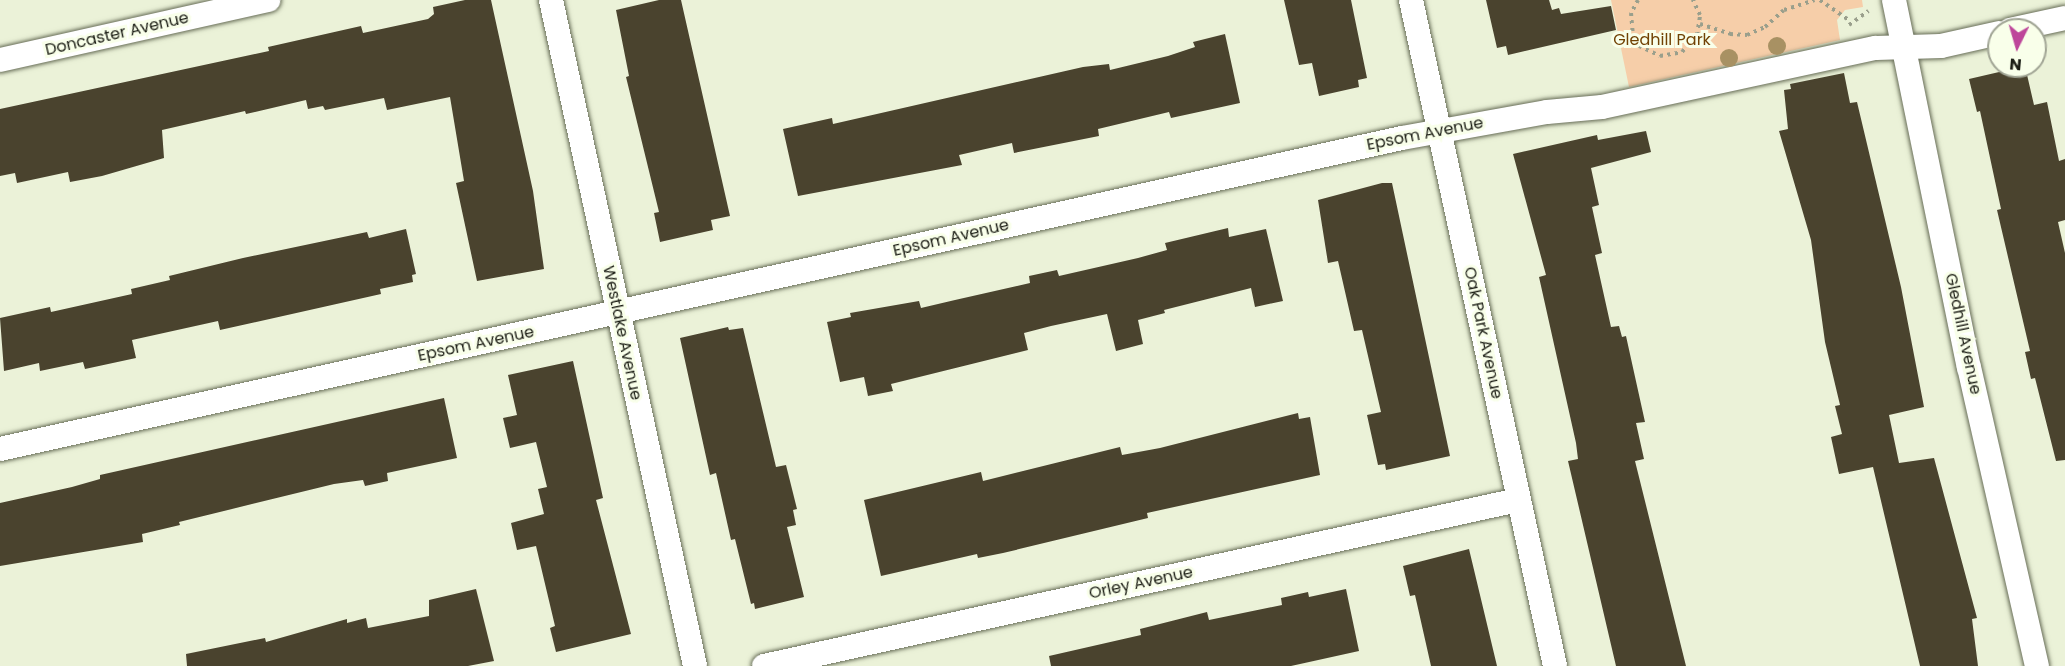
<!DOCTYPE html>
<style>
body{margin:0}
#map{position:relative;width:2065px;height:666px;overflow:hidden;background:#ebf2d8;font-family:Poppins,sans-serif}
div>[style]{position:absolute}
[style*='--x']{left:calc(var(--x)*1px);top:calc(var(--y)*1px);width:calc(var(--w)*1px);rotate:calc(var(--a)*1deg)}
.green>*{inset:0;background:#f6cea9}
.building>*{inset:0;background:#4a432e}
.path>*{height:4px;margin-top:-2px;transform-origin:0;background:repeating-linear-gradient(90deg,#9a9f8c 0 3px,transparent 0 7.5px)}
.roads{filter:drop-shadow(0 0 2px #676d57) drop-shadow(0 0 2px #676d57)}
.minor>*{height:24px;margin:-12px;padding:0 12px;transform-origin:12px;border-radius:12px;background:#fff}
.trees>*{width:18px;height:18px;margin:-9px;border-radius:50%;background:#a89163}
span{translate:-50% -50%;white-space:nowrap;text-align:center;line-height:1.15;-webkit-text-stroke:6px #f9ffea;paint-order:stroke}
.street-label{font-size:16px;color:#1c1e15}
.park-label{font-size:16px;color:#714204}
.north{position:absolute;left:1987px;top:18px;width:60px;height:60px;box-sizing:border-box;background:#f9ffea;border:2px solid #a1a595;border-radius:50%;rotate:185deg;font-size:16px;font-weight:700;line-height:24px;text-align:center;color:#1c1e15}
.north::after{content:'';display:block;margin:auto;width:21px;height:27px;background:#be469a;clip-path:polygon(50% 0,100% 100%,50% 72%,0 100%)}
</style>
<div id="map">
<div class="green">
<i style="clip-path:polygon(1611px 0,1862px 0,1863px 7px,1845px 10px,1837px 20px,1840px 40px,1629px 87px)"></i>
</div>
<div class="building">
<i style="clip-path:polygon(465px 0,491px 0,533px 191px,544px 269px,477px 281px,456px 183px,464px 181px,450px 97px,387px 110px,384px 98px,325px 110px,323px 106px,308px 109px,306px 100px,246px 114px,245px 111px,162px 130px,164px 158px,102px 176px,70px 182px,68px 172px,17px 183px,15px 173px,0 176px,0 109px,269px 51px,268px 47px,361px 26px,363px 33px,428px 19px,434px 14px,433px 7px)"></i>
<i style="clip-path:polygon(659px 0,681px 0,730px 216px,711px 220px,713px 230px,660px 242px,654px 213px,659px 212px,626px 77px,629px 76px,616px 10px)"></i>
<i style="clip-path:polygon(1284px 0,1351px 0,1367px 78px,1358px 80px,1359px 87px,1319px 96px,1312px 63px,1299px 65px)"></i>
<i style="clip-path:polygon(1486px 0,1549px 0,1552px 10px,1559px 8px,1561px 14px,1611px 6px,1616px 30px,1508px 55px,1506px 46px,1497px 48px)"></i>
<i style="clip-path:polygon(1225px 34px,1240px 103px,1171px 118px,1169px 112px,1098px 129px,1099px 136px,1014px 153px,1012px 143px,959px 155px,962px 165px,798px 196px,783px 129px,832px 118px,833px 124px,1083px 67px,1109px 64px,1110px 70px,1168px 56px,1195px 47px,1193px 42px)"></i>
<i style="clip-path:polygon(2025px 66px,2034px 105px,2047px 102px,2059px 161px,2065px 159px,2065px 220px,2058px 222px,2065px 253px,2065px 460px,2056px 461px,2035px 378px,2031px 379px,2025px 352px,2030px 351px,1997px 210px,2001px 209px,1980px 111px,1977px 112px,1969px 79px)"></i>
<i style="clip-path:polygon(1844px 73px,1850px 103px,1857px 102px,1901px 287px,1924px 407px,1889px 415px,1899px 463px,1934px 458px,1977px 618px,1972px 619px,1978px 666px,1920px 666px,1873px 467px,1839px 474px,1831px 437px,1842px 434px,1835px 406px,1840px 405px,1825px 342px,1811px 240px,1779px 131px,1788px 129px,1784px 90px,1791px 89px,1790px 84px)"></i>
<i style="clip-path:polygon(1646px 131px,1651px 152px,1591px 168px,1599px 205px,1592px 207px,1602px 253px,1595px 255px,1611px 327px,1619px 326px,1622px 337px,1626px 336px,1645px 422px,1636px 423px,1644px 459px,1635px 461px,1686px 666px,1616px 666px,1568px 461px,1578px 459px,1576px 443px,1539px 277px,1546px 275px,1513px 154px,1597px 135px,1598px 140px)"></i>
<i style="clip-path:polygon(1382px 183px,1392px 183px,1450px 456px,1386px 470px,1385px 464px,1378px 465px,1367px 415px,1381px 412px,1362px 330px,1354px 331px,1338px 261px,1328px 263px,1318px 200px)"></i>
<i style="clip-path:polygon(1228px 228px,1229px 237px,1266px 229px,1283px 301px,1255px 307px,1251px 288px,1164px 310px,1165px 313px,1138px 320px,1143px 344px,1116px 351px,1107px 314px,1051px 326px,1024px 333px,1028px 350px,891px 384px,893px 391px,868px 396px,864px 377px,840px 382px,827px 322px,851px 317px,850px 313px,919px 301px,921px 308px,955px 300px,1030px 283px,1029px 276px,1057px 270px,1059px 276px,1138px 258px,1167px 250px,1165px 243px)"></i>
<i style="clip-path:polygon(406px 229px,416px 274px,412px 275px,413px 282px,380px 289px,381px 294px,220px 330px,218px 321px,132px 340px,136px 358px,85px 369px,83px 362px,40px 371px,39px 363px,4px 371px,0 318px,50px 307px,51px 312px,132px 294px,131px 289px,170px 280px,169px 276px,243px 258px,367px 232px,369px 238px)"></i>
<i style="clip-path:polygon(728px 327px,729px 330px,743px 328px,776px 467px,786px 465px,797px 509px,793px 510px,796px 525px,787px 527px,804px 597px,755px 609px,754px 603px,751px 604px,735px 539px,731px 540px,716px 473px,710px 475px,680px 338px)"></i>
<i style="clip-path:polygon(573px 361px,603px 498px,596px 500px,631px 634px,556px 652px,550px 628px,555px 626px,536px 546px,517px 550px,511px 523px,544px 514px,538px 489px,547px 487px,536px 442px,510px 448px,503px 418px,517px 415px,508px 375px)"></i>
<i style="clip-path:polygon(444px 398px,457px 458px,387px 473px,388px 481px,365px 486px,363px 480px,334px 484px,179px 522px,180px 525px,142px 534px,143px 542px,0 566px,0 503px,72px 487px,100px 479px,100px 475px)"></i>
<i style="clip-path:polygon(1298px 413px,1299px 419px,1310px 417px,1320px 475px,1147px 513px,1148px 518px,1003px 553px,978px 558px,977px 554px,881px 576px,864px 500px,981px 472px,983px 481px,1120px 447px,1122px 455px,1160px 448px)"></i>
<i style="clip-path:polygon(1469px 549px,1497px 666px,1431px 666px,1415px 595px,1410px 596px,1403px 566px)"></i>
<i style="clip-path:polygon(476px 589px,494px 661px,468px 666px,187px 666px,186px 654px,265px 638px,266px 642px,347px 619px,347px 623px,366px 618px,368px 628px,429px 616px,429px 600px)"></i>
<i style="clip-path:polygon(1346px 589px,1359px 651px,1291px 666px,1051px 666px,1049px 656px,1141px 635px,1140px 629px,1207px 612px,1209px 620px,1282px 605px,1281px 598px,1308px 592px,1309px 597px)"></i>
</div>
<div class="path">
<i style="--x:1638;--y:0;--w:15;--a:118"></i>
<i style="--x:1631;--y:13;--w:23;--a:85"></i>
<i style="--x:1633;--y:36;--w:12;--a:59"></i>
<i style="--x:1639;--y:46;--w:23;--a:25"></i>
<i style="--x:1660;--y:56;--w:22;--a:-10"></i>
<i style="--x:1682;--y:52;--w:23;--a:-49"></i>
<i style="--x:1697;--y:35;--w:20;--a:-81"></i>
<i style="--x:1700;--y:15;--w:17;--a:-115"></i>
<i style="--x:1820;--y:0;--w:37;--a:35"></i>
<i style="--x:1700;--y:24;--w:32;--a:18"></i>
<i style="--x:1730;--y:34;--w:17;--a:3"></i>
<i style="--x:1747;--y:35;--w:20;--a:-24"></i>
<i style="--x:1765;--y:27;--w:25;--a:-42"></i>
<i style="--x:1784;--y:10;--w:32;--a:-18"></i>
<i style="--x:1849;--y:25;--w:24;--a:-36"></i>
</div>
<div class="roads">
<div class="minor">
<i style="--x:551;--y:0;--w:681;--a:77.8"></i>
<i style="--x:1411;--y:0;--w:681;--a:77.8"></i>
<i style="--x:1894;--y:0;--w:375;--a:78.5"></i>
<i style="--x:1969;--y:367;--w:307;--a:77.2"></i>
<i style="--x:2010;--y:30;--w:56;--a:-12.3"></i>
<i style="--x:0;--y:60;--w:275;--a:-12.6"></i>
<i style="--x:0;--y:449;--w:1436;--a:-12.51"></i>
<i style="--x:1402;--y:138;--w:147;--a:-10.2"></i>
<i style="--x:1547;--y:112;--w:55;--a:-5.2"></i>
<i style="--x:1602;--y:107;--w:280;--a:-12.2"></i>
<i style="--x:1876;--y:48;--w:65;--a:-1.8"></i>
<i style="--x:1941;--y:46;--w:59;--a:-12.6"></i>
<i style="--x:764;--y:666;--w:772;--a:-12.42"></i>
</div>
</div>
<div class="trees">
<i style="left:1777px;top:46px"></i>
<i style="left:1729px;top:58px"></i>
</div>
<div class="street-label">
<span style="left:117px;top:34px;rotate:-13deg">Doncaster Avenue</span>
<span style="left:1425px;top:134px;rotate:-11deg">Epsom Avenue</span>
<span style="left:951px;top:238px;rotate:-13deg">Epsom Avenue</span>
<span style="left:622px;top:333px;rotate:78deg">Westlake Avenue</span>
<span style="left:1483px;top:333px;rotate:78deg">Oak Park Avenue</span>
<span style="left:1963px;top:334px;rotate:78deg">Gledhill Avenue</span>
<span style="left:476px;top:344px;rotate:-12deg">Epsom Avenue</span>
<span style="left:1141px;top:583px;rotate:-12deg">Orley Avenue</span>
</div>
<div class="park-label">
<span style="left:1662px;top:40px">Gledhill Park</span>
</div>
<div class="north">N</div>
</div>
